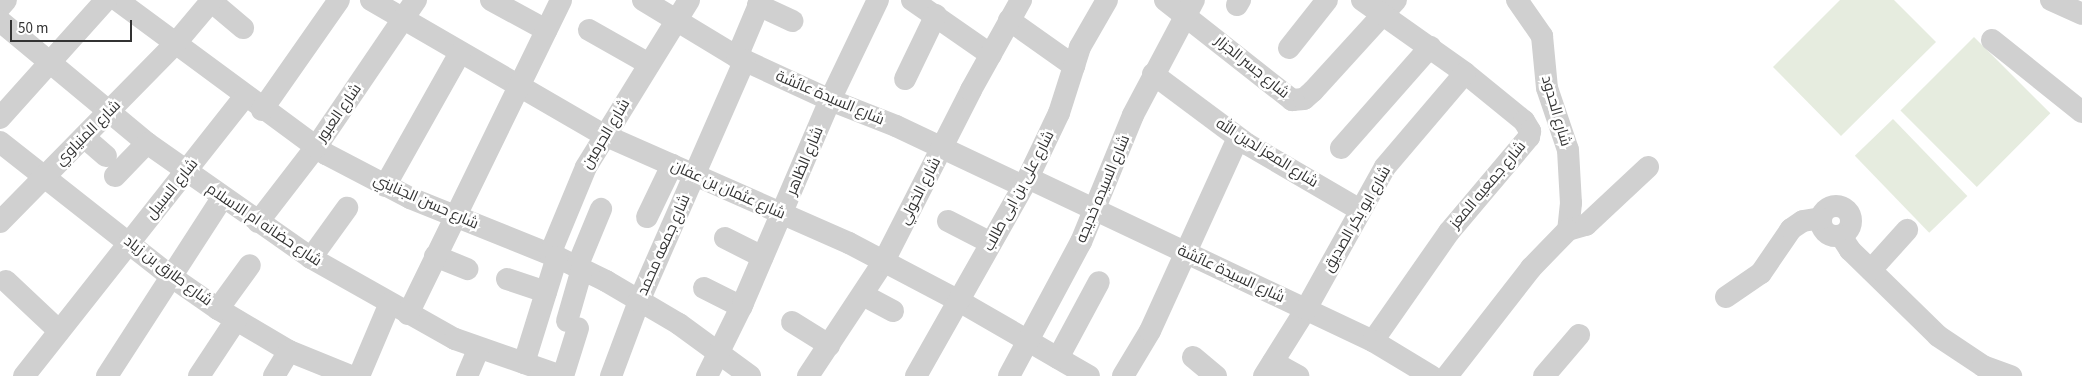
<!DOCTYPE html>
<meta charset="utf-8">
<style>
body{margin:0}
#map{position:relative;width:2082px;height:376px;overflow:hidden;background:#fff;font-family:"Source Sans 3",Cairo,sans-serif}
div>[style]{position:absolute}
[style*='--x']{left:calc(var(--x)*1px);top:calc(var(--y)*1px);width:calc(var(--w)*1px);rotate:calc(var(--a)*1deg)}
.green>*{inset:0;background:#e6ecdf;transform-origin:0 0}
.minor>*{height:22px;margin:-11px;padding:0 11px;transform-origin:11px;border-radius:11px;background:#d0d0d0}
.minor>.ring{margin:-11px;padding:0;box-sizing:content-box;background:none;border:22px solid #d0d0d0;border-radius:50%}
span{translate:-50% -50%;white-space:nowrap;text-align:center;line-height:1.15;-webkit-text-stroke:5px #fff;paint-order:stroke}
.street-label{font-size:15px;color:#333}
.scale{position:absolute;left:10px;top:20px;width:122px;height:22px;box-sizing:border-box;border:2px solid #333;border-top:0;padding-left:6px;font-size:15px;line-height:18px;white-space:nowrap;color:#333;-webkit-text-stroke:4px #fff;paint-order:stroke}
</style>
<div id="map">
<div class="green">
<i style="clip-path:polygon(1840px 0,1894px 0,1936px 42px,1841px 136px,1773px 67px)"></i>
<i style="left:1974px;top:37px;width:108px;height:104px;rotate:45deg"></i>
<i style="left:1893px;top:119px;width:107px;height:53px;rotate:46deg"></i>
</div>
<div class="minor">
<i style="--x:117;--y:0;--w:260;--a:36.4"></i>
<i style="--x:326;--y:154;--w:95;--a:27.6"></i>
<i style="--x:410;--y:198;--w:158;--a:21.9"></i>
<i style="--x:557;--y:257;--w:55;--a:26.1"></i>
<i style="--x:606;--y:281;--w:85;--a:30.5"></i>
<i style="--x:679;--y:324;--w:88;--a:36.2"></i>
<i style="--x:371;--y:0;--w:269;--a:30.1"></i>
<i style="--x:604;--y:135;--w:268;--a:23.8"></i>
<i style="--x:849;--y:243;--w:124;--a:27.8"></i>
<i style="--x:959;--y:301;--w:150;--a:30"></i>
<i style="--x:491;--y:0;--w:63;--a:28.6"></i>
<i style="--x:643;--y:0;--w:110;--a:31.2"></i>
<i style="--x:737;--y:57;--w:102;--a:24.8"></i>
<i style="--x:830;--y:100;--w:71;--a:21.5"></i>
<i style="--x:896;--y:126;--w:140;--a:25.3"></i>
<i style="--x:912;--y:0;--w:96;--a:34.8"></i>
<i style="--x:1165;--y:0;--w:162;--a:38.2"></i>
<i style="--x:1292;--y:100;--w:12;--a:-5"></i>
<i style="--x:1304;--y:99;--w:12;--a:-42"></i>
<i style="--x:1313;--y:91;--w:123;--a:-47.6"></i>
<i style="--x:1362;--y:0;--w:126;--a:35.3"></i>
<i style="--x:1465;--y:73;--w:76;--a:39.1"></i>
<i style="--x:1524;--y:121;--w:12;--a:59"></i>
<i style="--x:1530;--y:131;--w:6;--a:99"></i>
<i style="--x:1529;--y:137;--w:124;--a:130.1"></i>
<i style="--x:1449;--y:232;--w:133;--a:124.9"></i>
<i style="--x:1517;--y:0;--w:44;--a:55.2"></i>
<i style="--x:1542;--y:36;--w:52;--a:84.5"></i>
<i style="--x:1547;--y:88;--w:65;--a:71.3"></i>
<i style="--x:1568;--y:150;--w:53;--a:86.8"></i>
<i style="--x:1571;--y:203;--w:27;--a:96"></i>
<i style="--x:2051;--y:0;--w:34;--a:24"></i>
<i style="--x:211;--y:1;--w:42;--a:40.2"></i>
<i style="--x:758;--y:5;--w:38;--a:25"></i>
<i style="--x:1237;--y:5;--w:6;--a:-59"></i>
<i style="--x:0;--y:7;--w:9;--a:-49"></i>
<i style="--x:1009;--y:20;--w:80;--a:35.3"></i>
<i style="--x:0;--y:21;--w:191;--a:39.7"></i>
<i style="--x:147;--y:143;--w:200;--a:35"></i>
<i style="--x:311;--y:258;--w:165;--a:29.4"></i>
<i style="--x:455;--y:339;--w:112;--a:19.2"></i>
<i style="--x:589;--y:30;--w:69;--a:29.5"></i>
<i style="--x:1992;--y:40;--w:115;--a:38.7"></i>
<i style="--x:1289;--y:48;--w:61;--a:-51.6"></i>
<i style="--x:737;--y:57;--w:62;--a:-67.2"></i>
<i style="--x:1153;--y:74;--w:117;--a:36.7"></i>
<i style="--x:1247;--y:144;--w:131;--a:30.3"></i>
<i style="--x:905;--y:79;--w:71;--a:-64.2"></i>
<i style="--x:262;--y:110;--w:134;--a:-55"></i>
<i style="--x:0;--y:118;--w:159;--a:-48.1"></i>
<i style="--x:84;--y:137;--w:29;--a:41"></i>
<i style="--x:0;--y:142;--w:215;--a:38.2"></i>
<i style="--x:169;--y:275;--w:60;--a:34.8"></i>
<i style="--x:218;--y:309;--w:82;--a:30.6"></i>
<i style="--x:289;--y:351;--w:67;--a:22"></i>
<i style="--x:1341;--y:148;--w:135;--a:-48.6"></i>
<i style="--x:115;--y:176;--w:46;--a:-45.9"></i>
<i style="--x:1028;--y:178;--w:382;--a:25.3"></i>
<i style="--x:1373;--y:341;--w:68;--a:31.1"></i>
<i style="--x:385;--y:186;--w:153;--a:-60.6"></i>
<i class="ring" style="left:1821px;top:206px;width:8px;height:8px"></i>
<i style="--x:647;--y:217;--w:58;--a:-64.3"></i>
<i style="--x:948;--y:221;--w:48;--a:27.1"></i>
<i style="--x:0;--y:222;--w:250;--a:-45.5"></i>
<i style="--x:175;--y:44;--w:57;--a:-49.9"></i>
<i style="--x:258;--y:222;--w:95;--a:-52.3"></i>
<i style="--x:316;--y:147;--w:178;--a:-55.8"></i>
<i style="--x:1568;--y:230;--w:19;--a:-16"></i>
<i style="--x:1586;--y:225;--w:85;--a:-43.1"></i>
<i style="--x:1841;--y:236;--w:17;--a:57"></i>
<i style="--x:1850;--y:250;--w:123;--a:44.3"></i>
<i style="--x:1938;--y:336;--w:54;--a:33.7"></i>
<i style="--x:1983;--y:366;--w:30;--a:20"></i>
<i style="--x:725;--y:238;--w:42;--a:26.6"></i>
<i style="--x:550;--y:254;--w:94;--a:-67.5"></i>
<i style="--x:586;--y:167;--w:196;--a:-58.3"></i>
<i style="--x:435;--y:256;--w:35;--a:22"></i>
<i style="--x:311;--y:258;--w:62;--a:-54.2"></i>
<i style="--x:577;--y:267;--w:63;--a:-67.5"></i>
<i style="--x:1871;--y:270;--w:54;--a:-48"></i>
<i style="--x:507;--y:279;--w:41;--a:18.4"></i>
<i style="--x:6;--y:281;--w:73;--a:43.3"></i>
<i style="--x:704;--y:288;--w:42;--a:26.6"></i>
<i style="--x:863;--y:295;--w:34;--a:28"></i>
<i style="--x:1726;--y:297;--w:42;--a:-34.4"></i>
<i style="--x:1761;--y:273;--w:53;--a:-55.7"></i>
<i style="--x:1791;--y:229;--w:14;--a:-34"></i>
<i style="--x:1803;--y:221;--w:18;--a:-9"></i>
<i style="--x:218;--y:309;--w:54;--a:-54"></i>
<i style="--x:408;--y:314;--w:349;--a:-64"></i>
<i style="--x:567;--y:321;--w:54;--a:-73.9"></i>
<i style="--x:792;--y:322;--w:44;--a:31.9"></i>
<i style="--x:1193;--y:357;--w:30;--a:40"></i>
<i style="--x:1058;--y:358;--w:86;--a:-61.7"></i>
<i style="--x:1273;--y:362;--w:29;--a:29"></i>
<i style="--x:524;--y:363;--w:111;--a:-72.7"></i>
<i style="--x:24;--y:376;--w:357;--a:-51.7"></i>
<i style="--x:107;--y:376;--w:212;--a:-57.1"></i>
<i style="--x:199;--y:376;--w:67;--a:-56.5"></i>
<i style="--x:274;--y:376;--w:29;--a:-59"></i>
<i style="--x:359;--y:376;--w:79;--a:-67"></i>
<i style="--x:467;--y:376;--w:30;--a:-67"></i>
<i style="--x:563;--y:376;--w:50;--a:-72.6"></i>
<i style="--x:611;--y:376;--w:80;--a:-69.5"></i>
<i style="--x:639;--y:301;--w:263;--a:-66.3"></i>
<i style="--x:707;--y:376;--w:81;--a:-63.7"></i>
<i style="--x:743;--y:303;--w:221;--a:-66.8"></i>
<i style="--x:830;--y:100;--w:111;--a:-64.4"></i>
<i style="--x:808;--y:376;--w:138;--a:-56.5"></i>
<i style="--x:884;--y:261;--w:192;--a:-63"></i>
<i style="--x:971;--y:90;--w:103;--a:-60.9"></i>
<i style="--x:916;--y:376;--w:227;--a:-60.5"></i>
<i style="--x:1028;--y:178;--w:72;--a:-64.5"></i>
<i style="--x:1059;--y:113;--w:69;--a:-72.3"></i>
<i style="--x:1080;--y:47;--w:54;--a:-60.1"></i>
<i style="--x:1009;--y:376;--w:152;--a:-61.8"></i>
<i style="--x:1081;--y:242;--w:137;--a:-67.7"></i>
<i style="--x:1133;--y:115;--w:130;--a:-62.1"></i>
<i style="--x:1123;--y:376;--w:52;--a:-59"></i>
<i style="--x:1150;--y:331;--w:212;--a:-65.5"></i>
<i style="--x:1264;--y:376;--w:79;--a:-57.9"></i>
<i style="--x:1306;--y:309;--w:162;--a:-60.9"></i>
<i style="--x:1385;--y:167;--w:123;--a:-49.6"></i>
<i style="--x:1447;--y:376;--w:137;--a:-52.1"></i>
<i style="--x:1531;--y:268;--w:53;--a:-45.8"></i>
<i style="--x:1544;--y:376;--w:54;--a:-49.5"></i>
</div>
<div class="street-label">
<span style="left:1252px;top:67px;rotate:39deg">شارع جسر الجزار</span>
<span style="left:830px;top:98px;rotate:23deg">شارع السيدة عائشة</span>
<span style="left:1556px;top:111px;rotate:74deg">شارع الحدود</span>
<span style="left:339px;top:113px;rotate:-55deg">شارع العبور</span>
<span style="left:88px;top:133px;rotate:-45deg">شارع المنياوي</span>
<span style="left:606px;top:134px;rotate:-59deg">شارع الحرمين</span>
<span style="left:1267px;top:153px;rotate:32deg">شارع المعز لدين الله</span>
<span style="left:805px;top:161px;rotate:-67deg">شارع الظاهر</span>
<span style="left:1488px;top:185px;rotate:-50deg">شارع جمعيه المعز</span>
<span style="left:172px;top:189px;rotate:-51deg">شارع السبيل</span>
<span style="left:1103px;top:189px;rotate:-67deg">شارع السيده خديجه</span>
<span style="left:728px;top:190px;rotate:24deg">شارع عثمان بن عفان</span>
<span style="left:920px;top:191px;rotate:-63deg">شارع الخولي</span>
<span style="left:1019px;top:191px;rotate:-62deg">شارع على بن ابى طالب</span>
<span style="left:426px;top:202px;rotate:24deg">شارع حسن الجنايني</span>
<span style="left:1357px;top:219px;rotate:-60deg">شارع ابو بكر الصديق</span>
<span style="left:264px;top:225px;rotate:34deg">شارع حضانه ام الاسلام</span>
<span style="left:664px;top:245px;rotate:-66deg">شارع جمعه محمد</span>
<span style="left:168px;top:271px;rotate:37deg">شارع طارق بن زياد</span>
<span style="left:1231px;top:274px;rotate:25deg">شارع السيدة عائشة</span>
</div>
<div class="scale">50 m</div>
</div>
